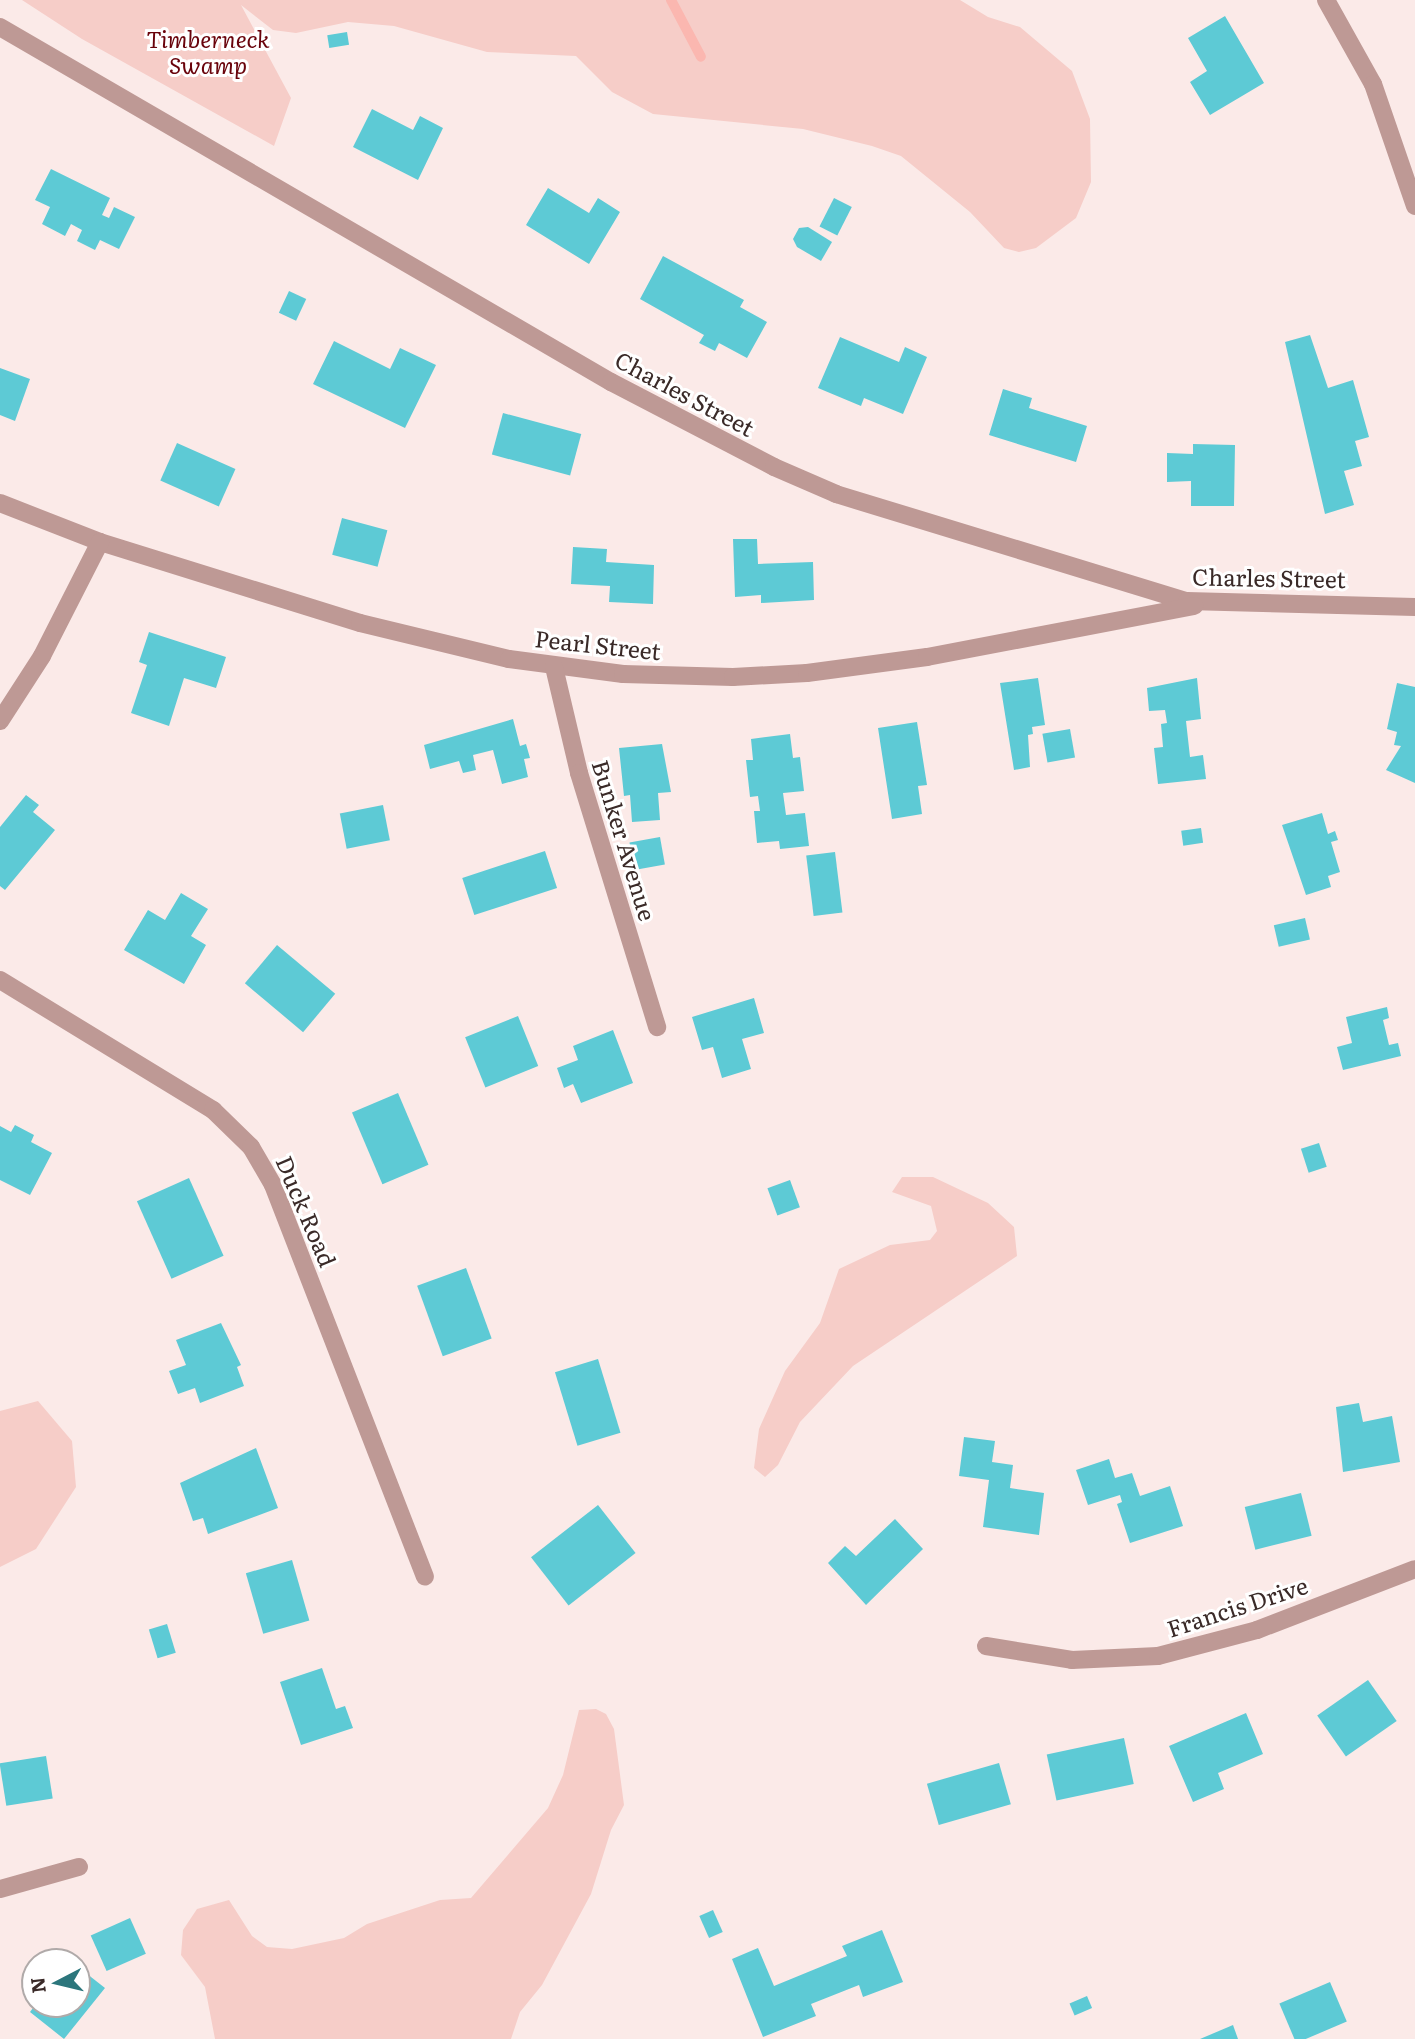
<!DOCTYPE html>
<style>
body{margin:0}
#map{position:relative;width:1415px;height:2039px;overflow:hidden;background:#fbeae8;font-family:Literata,serif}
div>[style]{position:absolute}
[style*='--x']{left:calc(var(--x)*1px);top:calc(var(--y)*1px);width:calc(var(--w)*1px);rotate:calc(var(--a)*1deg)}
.green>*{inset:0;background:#f6cdc8}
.stream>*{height:10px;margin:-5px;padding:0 5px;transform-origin:5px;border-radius:5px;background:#fbb7b0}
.building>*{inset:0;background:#5dcad5;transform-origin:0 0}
.minor>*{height:18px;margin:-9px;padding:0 9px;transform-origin:9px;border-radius:9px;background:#be9995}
span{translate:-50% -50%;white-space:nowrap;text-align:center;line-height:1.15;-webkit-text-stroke:6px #fff;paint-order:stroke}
.park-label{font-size:23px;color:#69030b;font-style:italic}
.street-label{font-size:23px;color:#3a2a28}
.north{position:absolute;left:21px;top:1948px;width:70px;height:70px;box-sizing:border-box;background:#fff;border:2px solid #b0aaa9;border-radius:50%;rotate:263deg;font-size:19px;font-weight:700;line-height:28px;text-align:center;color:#3a2a28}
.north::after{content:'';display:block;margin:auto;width:24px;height:32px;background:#2c767c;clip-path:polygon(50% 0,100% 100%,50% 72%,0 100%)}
</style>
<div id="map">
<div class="green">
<i style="clip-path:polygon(22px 0,960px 0,988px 17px,1020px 27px,1072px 71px,1090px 119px,1091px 182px,1076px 218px,1036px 248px,1019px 252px,1004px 248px,970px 212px,901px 156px,872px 146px,803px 129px,653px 114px,612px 92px,576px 56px,487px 52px,394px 26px,348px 22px,296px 33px,273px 30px,241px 5px,291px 98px,274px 146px,82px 39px)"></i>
<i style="clip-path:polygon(902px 1177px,933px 1177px,988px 1203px,1014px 1227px,1017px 1256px,853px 1366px,800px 1422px,778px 1465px,765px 1477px,754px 1468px,759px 1429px,785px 1371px,820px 1323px,839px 1269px,890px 1245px,930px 1240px,937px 1231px,931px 1206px,892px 1192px)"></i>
<i style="clip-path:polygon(38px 1401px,72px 1441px,76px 1487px,36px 1549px,0 1567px,0 1411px)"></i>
<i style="clip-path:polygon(596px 1709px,606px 1714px,614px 1729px,624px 1805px,611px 1830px,591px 1894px,542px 1985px,520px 2012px,511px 2039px,215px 2039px,205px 1987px,181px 1955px,183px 1930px,197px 1909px,229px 1900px,252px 1936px,267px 1947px,292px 1949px,344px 1938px,367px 1924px,440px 1900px,471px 1898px,548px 1808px,563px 1775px,579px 1710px)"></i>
</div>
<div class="stream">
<i style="--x:671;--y:0;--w:64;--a:62.2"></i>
</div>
<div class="building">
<i style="clip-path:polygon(1225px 16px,1264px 83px,1210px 115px,1190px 82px,1207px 71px,1188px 38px)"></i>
<i style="left:347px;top:32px;width:13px;height:20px;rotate:81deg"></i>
<i style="clip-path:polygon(372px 109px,413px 130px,420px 116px,443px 128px,418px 180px,353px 147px)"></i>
<i style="clip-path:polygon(51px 169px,110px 198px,102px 215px,109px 218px,114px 207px,135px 217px,119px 249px,100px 240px,95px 250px,77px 241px,82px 230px,71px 224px,65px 236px,42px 224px,50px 207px,35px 200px)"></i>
<i style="clip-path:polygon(548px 188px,589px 213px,598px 198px,620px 212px,589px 264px,526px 225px)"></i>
<i style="left:834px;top:198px;width:20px;height:32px;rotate:27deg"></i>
<i style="clip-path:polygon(808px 227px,832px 242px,821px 261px,797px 247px,793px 239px,799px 228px)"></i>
<i style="clip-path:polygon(663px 256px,744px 300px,740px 307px,767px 322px,747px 358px,719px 343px,715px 351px,699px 343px,704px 335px,640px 299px)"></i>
<i style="left:289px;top:291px;width:19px;height:24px;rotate:25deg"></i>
<i style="clip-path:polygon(1310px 335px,1328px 388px,1353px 380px,1369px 437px,1355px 441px,1362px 466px,1344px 471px,1354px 505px,1325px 514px,1285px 342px)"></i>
<i style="clip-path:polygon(840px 337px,899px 362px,905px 347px,927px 357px,903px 414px,864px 398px,861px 406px,818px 388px)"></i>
<i style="clip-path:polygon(334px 341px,390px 369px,400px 348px,436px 365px,405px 428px,313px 384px)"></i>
<i style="clip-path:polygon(0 368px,30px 379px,15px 421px,0 415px)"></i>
<i style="clip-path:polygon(1003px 389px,1032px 398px,1029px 408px,1087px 426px,1076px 462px,989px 435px)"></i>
<i style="left:503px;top:413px;width:81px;height:43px;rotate:15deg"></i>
<i style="left:177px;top:443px;width:64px;height:41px;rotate:24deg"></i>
<i style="clip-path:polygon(1193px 444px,1235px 445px,1234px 506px,1191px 506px,1191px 481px,1167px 482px,1167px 453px,1193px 454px)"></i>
<i style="left:342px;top:518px;width:47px;height:38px;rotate:15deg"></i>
<i style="clip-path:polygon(733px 539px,757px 539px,758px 564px,813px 562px,814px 600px,761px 603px,761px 595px,735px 597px)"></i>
<i style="clip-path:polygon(573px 547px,607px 549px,606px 562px,654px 565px,653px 604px,609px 602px,610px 586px,571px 584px)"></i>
<i style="clip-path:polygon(149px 632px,226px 657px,216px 688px,184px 678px,169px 726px,131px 713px,147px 665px,139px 662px)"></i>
<i style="clip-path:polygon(1038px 678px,1045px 725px,1032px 727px,1033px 734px,1028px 735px,1030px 767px,1014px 770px,1000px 683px)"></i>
<i style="clip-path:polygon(1197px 678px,1201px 719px,1186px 721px,1190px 757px,1203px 755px,1206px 779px,1158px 784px,1154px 748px,1163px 747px,1161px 724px,1167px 723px,1165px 710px,1149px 711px,1147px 688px)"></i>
<i style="clip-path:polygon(1397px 683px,1415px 687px,1415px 783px,1386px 770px,1401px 746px,1394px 745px,1397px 732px,1387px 729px)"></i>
<i style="clip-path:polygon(513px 719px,520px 746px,526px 744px,530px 758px,524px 759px,528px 777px,502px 784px,493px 750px,473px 755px,476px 770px,463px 773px,459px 761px,430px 769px,424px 745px)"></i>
<i style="clip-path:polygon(917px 722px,927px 785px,918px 786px,922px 814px,892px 819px,878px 728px)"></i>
<i style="left:1070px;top:729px;width:29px;height:28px;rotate:80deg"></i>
<i style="clip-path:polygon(790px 734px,793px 758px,800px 757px,804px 791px,783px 793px,786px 815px,805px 813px,809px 846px,780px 849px,779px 841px,757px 843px,754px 811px,760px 811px,758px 796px,750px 797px,746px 760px,753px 760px,751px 739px)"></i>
<i style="clip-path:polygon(662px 744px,671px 792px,658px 793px,660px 820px,632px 822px,630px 795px,624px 796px,619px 748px)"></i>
<i style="clip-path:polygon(26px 795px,39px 805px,33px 812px,55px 830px,5px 890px,0 886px,0 827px)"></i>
<i style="left:383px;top:805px;width:36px;height:44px;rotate:79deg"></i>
<i style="clip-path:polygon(1322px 813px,1328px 834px,1335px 831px,1338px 840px,1331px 842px,1340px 872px,1328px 876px,1331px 887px,1306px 895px,1282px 825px)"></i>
<i style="left:1201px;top:828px;width:15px;height:20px;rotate:82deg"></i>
<i style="left:660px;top:837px;width:28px;height:31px;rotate:80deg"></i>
<i style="left:545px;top:851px;width:39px;height:87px;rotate:72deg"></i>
<i style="left:835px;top:852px;width:61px;height:29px;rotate:83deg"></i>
<i style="clip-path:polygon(181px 893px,208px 909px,191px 936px,206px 945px,184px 984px,124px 950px,148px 910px,165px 920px)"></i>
<i style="left:1305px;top:918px;width:22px;height:32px;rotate:77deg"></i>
<i style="left:277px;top:945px;width:76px;height:50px;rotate:40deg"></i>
<i style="clip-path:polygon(754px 998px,764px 1033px,742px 1039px,751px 1069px,722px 1078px,713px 1047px,702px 1050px,692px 1017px)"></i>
<i style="clip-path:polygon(1387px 1007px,1389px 1018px,1383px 1020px,1389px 1045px,1398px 1043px,1401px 1056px,1343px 1070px,1337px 1047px,1352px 1043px,1346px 1017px)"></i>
<i style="left:518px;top:1016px;width:54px;height:57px;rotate:68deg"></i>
<i style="clip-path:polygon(613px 1030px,633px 1083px,581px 1103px,573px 1084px,564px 1088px,557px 1068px,578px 1060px,573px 1046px)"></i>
<i style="left:398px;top:1093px;width:78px;height:50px;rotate:67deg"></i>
<i style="clip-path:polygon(15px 1125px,34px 1135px,31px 1142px,52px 1153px,30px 1195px,0 1180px,0 1126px,11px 1132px)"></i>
<i style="left:1319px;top:1143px;width:25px;height:19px;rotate:72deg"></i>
<i style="left:189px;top:1178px;width:85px;height:57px;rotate:66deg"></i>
<i style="left:790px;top:1180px;width:29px;height:24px;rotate:70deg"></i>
<i style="left:466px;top:1268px;width:75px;height:52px;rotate:70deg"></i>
<i style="clip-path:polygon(221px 1323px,241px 1365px,237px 1367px,244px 1386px,200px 1403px,195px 1388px,178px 1394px,169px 1371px,186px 1365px,176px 1340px)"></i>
<i style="left:598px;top:1359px;width:77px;height:45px;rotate:73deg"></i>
<i style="clip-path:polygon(1359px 1403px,1363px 1422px,1392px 1416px,1400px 1462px,1343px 1472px,1336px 1407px)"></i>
<i style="clip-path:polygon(964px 1437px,995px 1441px,992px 1462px,1013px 1465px,1010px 1488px,1044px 1493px,1039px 1535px,983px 1527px,989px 1480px,959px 1476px)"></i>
<i style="clip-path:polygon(256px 1448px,278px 1508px,208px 1534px,203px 1518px,193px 1521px,180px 1483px)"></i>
<i style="clip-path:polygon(1109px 1459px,1115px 1478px,1132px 1473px,1140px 1496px,1170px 1486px,1183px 1526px,1130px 1543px,1117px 1504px,1122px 1502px,1120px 1495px,1088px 1505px,1076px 1470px)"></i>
<i style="left:1301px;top:1493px;width:44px;height:58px;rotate:76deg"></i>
<i style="left:598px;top:1505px;width:61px;height:85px;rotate:52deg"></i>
<i style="clip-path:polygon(895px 1519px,923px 1549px,866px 1605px,828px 1563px,845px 1546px,856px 1556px)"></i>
<i style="left:292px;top:1560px;width:63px;height:48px;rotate:74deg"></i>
<i style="left:167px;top:1624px;width:30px;height:19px;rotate:73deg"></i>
<i style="clip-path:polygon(322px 1668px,336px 1709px,345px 1706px,353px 1728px,301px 1745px,280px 1682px)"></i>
<i style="left:1368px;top:1680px;width:50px;height:62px;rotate:55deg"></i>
<i style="clip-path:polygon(1246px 1713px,1263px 1754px,1218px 1773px,1224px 1789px,1193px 1802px,1169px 1746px)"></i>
<i style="left:1124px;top:1738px;width:47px;height:79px;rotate:78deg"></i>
<i style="left:46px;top:1756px;width:43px;height:47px;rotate:81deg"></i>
<i style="left:999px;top:1763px;width:43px;height:75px;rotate:74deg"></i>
<i style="left:713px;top:1910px;width:24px;height:15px;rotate:66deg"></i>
<i style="left:130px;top:1918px;width:39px;height:43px;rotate:66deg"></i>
<i style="clip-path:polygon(882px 1930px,903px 1982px,863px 1997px,859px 1985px,811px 2004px,816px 2016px,763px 2037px,732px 1959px,758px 1948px,774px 1986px,847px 1956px,842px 1946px)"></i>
<i style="clip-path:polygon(77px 1966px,105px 1988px,64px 2039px,30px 2012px,36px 2004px,77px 2004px)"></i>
<i style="left:1330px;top:1982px;width:43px;height:55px;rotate:67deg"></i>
<i style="left:1087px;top:1996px;width:13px;height:19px;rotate:67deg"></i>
<i style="clip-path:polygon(1233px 2025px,1238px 2039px,1200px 2039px)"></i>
</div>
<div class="minor">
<i style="--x:1326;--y:0;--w:96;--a:60.8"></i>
<i style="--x:1373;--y:84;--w:129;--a:71"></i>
<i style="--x:0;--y:27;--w:707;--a:30.16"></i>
<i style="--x:611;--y:382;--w:184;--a:27.5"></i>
<i style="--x:774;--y:467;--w:68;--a:23.5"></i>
<i style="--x:836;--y:494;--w:367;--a:17"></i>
<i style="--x:1187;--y:601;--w:228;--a:1.5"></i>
<i style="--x:0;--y:503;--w:107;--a:21.3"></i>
<i style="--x:100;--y:542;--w:272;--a:17.3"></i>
<i style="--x:360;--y:623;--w:153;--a:13.6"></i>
<i style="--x:509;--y:659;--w:115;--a:7.5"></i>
<i style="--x:623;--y:674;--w:110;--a:1.6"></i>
<i style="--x:733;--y:677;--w:74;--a:-3.1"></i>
<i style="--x:807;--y:673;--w:121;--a:-7.6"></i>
<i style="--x:927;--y:657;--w:272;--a:-10.8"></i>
<i style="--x:554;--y:667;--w:109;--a:76.7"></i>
<i style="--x:579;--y:773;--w:266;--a:72.9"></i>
<i style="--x:0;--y:721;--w:77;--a:-57.1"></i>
<i style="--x:42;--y:656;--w:128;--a:-63"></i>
<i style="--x:0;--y:980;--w:250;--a:31.4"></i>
<i style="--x:213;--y:1110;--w:53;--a:44.2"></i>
<i style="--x:251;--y:1147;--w:44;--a:59.9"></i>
<i style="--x:273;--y:1185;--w:420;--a:68.8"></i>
<i style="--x:986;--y:1646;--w:87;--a:9.2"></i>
<i style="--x:1072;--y:1660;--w:86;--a:-2.7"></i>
<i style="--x:1158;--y:1656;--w:102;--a:-14.7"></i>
<i style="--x:1257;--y:1630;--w:169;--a:-21.1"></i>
<i style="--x:0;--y:1889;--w:82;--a:-15.6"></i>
</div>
<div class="park-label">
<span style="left:208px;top:51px">Timberneck<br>Swamp</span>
</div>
<div class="street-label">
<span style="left:685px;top:393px;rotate:28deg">Charles Street</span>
<span style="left:1269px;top:577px;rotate:1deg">Charles Street</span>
<span style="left:598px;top:644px;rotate:6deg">Pearl Street</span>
<span style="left:625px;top:840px;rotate:73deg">Bunker Avenue</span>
<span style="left:307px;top:1211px;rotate:67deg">Duck Road</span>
<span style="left:1237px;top:1606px;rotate:-18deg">Francis Drive</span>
</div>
<div class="north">N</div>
</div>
